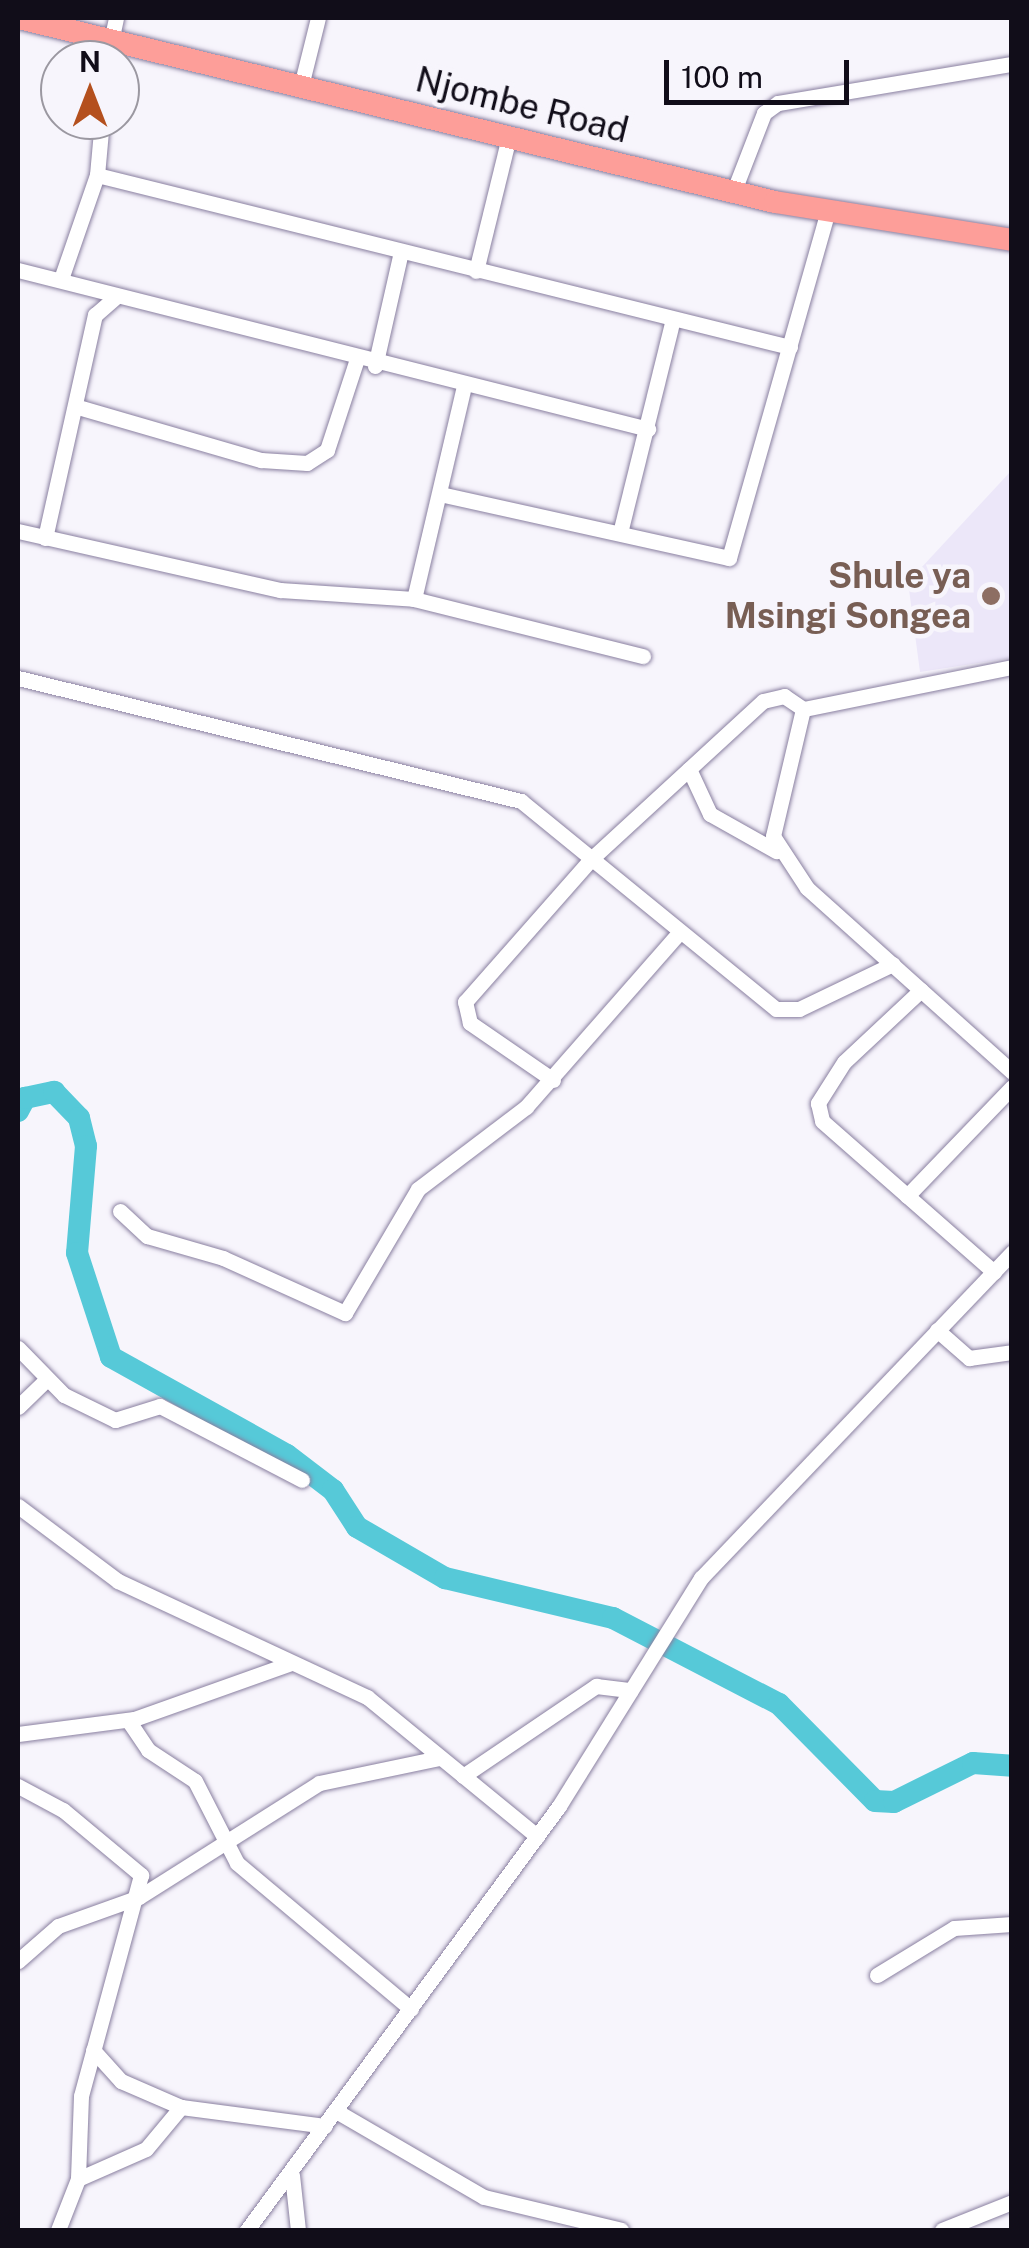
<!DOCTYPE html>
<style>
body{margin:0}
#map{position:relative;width:1029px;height:2248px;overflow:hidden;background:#f7f5fc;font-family:"Public Sans",sans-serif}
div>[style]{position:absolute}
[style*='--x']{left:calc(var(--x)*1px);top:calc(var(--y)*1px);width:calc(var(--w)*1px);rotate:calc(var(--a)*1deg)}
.built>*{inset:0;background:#ece7f9}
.river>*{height:22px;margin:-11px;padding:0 11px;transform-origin:11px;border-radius:11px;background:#56c9d8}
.roads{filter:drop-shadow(0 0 2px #897fa0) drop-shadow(0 0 2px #897fa0)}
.minor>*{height:15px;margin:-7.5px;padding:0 7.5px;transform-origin:7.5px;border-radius:7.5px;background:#fff}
.highway>*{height:22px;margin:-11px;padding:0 11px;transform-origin:11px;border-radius:11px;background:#fd9e99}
.dots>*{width:28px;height:28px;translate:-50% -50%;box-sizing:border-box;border:5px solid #f7f5fc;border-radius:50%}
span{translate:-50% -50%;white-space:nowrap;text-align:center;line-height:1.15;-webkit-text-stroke:9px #f7f5fc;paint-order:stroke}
.street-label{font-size:35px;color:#110d19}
.education-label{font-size:35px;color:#785e54;font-weight:700}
.right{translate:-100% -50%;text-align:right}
.frame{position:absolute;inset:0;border:20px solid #110d19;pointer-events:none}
.north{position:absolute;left:40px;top:40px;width:100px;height:100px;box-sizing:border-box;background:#f7f5fc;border:2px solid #9b98a1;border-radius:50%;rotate:0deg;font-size:28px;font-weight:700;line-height:40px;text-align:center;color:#110d19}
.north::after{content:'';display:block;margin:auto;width:35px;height:45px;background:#b4501e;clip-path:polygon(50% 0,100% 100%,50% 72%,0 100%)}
.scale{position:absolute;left:664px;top:60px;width:185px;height:45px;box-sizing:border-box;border:5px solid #110d19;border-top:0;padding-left:12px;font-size:30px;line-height:35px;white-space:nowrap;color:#110d19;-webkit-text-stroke:8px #f7f5fc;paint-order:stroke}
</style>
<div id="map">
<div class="built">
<i style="clip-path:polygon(1011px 471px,1011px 658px,920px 672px,908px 582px)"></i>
</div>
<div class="river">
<i style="--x:18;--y:1111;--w:15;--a:-62"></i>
<i style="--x:25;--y:1098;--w:30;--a:-12"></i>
<i style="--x:54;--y:1092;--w:36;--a:46"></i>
<i style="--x:79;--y:1118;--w:29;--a:76"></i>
<i style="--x:86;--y:1146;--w:107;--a:94.8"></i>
<i style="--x:77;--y:1253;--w:109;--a:71.9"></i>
<i style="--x:111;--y:1357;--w:201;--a:29.1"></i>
<i style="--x:287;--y:1455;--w:58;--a:37.3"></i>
<i style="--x:333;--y:1490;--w:44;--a:57"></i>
<i style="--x:357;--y:1527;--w:102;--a:30.1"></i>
<i style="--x:445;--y:1578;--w:173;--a:13.4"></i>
<i style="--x:613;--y:1618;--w:187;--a:27.4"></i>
<i style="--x:779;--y:1704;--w:136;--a:45.3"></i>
<i style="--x:875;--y:1801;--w:19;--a:3"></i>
<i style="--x:894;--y:1802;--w:88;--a:-26.3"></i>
<i style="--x:973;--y:1763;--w:39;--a:4"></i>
</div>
<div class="roads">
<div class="minor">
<i style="--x:107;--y:60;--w:43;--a:-77.9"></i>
<i style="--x:301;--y:86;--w:70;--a:-76"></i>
<i style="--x:97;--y:175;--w:714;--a:13.94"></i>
<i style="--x:733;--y:193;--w:86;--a:-68.8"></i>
<i style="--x:764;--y:113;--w:17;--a:-36"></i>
<i style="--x:778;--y:103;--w:237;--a:-9.5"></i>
<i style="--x:18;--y:270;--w:650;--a:14.16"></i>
<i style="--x:476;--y:271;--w:138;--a:-76.2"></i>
<i style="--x:61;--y:279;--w:110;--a:-70.9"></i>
<i style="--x:97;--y:175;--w:55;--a:-84.8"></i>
<i style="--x:375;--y:366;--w:117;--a:-77.2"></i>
<i style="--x:78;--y:407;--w:191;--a:16.2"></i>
<i style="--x:261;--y:460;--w:46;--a:3.7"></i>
<i style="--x:307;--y:463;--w:24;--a:-33"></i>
<i style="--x:327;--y:450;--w:93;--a:-71.8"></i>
<i style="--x:440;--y:494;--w:296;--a:12.5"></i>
<i style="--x:729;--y:558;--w:359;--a:-74.1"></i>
<i style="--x:18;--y:531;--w:269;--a:12.7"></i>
<i style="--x:280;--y:590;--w:134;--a:3.8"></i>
<i style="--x:414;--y:599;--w:236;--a:14"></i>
<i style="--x:620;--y:533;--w:220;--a:-76.1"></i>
<i style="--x:45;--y:538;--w:229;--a:-77.4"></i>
<i style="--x:95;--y:315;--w:28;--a:-41"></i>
<i style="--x:414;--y:599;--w:219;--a:-76.8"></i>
<i style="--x:1012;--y:667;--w:213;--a:168.6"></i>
<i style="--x:803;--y:709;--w:130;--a:103.3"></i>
<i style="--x:773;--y:836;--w:62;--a:56.8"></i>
<i style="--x:807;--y:888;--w:275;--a:41.9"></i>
<i style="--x:18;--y:678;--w:518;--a:13.74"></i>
<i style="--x:521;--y:801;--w:329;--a:39.2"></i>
<i style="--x:776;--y:1009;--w:23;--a:0"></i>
<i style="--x:799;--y:1009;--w:104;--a:-25.6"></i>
<i style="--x:689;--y:769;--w:50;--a:65"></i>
<i style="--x:710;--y:814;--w:76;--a:29.3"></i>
<i style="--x:921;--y:990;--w:105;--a:136.9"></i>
<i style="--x:844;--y:1062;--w:49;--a:122.4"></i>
<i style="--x:818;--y:1103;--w:18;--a:77"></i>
<i style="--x:822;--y:1121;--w:229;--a:41.3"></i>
<i style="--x:553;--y:1080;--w:101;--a:-145.5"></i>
<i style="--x:470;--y:1023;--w:22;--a:-103"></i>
<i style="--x:465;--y:1002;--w:189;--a:-48.6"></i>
<i style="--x:590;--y:860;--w:235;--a:-42.6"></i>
<i style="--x:763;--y:701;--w:22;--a:-13"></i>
<i style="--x:784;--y:696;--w:23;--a:34"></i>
<i style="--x:907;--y:1196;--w:151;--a:-46.1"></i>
<i style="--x:120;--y:1211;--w:37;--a:43"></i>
<i style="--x:147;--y:1236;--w:79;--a:16.1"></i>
<i style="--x:223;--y:1258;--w:134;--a:24.3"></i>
<i style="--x:345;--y:1313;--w:144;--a:-59.5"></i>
<i style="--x:418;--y:1189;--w:136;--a:-37.2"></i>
<i style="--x:526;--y:1107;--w:232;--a:-48.7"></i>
<i style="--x:937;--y:1330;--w:43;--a:41.2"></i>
<i style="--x:969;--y:1358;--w:43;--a:-7.9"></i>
<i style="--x:18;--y:1348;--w:66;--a:45.6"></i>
<i style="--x:64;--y:1395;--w:57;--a:26.1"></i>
<i style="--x:115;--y:1420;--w:47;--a:-17.3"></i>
<i style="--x:160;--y:1406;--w:160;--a:27.5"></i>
<i style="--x:18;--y:1407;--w:40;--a:-44"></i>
<i style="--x:18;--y:1506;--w:125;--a:36.9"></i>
<i style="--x:118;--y:1581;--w:275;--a:25"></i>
<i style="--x:367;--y:1697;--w:220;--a:39.3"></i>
<i style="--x:128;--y:1720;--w:36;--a:56"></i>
<i style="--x:148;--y:1750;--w:56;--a:33.4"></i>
<i style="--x:195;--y:1781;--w:92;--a:62.9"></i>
<i style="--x:237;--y:1863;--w:227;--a:40"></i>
<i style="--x:18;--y:1734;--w:117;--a:-7.4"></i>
<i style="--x:134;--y:1719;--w:167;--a:-19.6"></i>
<i style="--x:463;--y:1776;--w:161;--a:-34.1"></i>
<i style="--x:596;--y:1686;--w:35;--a:7"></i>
<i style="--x:18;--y:1786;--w:51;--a:28.1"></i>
<i style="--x:63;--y:1810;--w:102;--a:39.8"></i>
<i style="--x:141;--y:1875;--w:229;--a:105.2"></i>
<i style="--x:81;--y:2096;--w:83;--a:92.1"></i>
<i style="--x:18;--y:1961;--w:53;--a:-41.2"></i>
<i style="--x:58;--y:1926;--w:86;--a:-19.7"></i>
<i style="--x:139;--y:1897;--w:213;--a:-32.3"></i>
<i style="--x:319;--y:1783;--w:123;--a:-11.8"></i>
<i style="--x:877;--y:1975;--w:90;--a:-31.4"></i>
<i style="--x:954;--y:1928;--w:58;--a:-3.9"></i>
<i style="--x:93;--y:2050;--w:42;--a:47.9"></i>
<i style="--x:121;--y:2081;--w:65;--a:23.4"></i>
<i style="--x:181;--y:2107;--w:145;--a:7.5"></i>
<i style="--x:336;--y:2111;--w:171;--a:30.2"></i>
<i style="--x:484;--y:2197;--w:141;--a:13.5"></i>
<i style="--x:292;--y:2175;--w:55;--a:83.8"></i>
<i style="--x:58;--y:2230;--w:55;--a:-68.6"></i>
<i style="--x:78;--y:2179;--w:74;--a:-23.8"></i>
<i style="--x:146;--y:2149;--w:55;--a:-50.2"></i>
<i style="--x:247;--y:2230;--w:526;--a:-53.65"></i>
<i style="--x:559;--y:1806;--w:269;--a:-58.1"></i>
<i style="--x:701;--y:1578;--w:451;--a:-46.3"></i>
<i style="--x:942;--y:2230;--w:75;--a:-21.8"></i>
</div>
<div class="highway">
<i style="--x:19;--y:18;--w:778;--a:13.68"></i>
<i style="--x:775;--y:202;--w:240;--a:9.1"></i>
</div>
</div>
<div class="dots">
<i style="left:991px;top:596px;background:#8d6e63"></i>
</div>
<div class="street-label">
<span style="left:522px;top:105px;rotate:14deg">Njombe Road</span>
</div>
<div class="education-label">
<span class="right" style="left:971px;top:596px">Shule ya<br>Msingi Songea</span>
</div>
<div class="frame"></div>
<div class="north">N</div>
<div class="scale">100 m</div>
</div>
